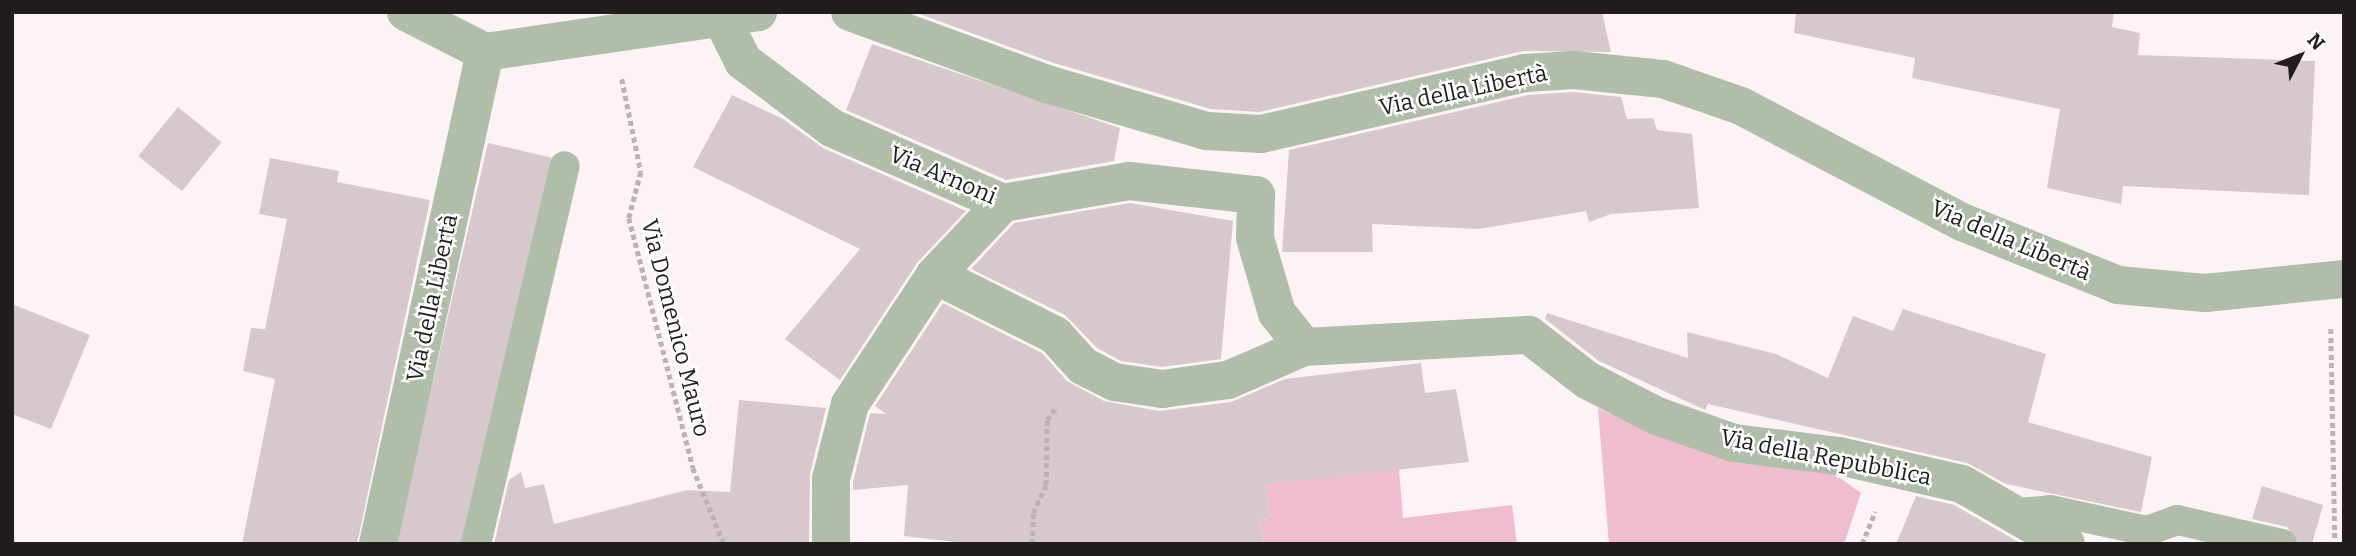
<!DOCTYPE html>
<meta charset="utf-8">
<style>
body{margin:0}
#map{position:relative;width:2356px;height:556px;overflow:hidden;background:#fdf3f7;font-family:Bitter,serif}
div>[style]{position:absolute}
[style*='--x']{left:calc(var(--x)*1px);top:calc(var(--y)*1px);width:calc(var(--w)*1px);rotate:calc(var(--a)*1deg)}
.green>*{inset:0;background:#efbcd0}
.building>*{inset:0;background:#d7c8cd;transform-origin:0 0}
.path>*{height:4.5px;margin-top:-2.25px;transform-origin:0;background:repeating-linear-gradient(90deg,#bbb2b6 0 5px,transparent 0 8.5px)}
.lane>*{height:30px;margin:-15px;padding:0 15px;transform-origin:15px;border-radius:15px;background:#afbda9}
.street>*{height:38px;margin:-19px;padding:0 19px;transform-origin:19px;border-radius:19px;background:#afbda9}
span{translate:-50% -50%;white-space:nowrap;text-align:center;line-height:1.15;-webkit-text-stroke:5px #fff;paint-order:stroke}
.street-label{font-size:23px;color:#221c1e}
.frame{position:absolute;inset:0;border:14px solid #221c1e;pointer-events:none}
.north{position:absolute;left:2265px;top:21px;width:70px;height:70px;-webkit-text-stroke:5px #fff;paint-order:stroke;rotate:48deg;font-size:19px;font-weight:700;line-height:28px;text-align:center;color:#221c1e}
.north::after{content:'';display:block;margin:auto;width:24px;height:32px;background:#221c1e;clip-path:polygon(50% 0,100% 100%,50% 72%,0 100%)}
</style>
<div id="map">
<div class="green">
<i style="clip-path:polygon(1598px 408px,1673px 442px,1829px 470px,1861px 493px,1844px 544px,1609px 544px)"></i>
<i style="clip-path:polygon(1259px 441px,1399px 469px,1403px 518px,1512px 505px,1517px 544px,1264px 544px,1259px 520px,1270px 519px)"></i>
</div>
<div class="building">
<i style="clip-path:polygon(914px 12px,1602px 12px,1611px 52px,1523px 51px,1259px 112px,1211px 109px,1054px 63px)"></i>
<i style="clip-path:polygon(1796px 12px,2114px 12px,2112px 27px,2140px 33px,2138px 55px,2315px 61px,2309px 195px,2123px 186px,2121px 204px,2047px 188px,2060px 109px,1912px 78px,1915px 58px,1794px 33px)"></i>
<i style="clip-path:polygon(872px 44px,1120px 128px,1114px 161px,1006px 180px,846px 110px)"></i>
<i style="clip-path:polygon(1574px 92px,1621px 97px,1627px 119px,1653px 118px,1657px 130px,1692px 134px,1699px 208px,1611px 214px,1589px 222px,1586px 211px,1479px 229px,1372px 224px,1373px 252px,1282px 252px,1289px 150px,1528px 95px)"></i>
<i style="clip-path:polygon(732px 95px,783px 119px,823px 148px,966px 211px,917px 263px,840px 380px,785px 339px,860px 249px,693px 167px)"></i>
<i style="left:178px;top:107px;width:56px;height:63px;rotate:39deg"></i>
<i style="left:488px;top:143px;width:65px;height:411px;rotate:13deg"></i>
<i style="clip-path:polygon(270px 158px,339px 171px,337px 182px,430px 200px,357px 544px,242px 544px,275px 379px,243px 371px,251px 328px,265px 329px,287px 219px,259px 214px)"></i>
<i style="clip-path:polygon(1130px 203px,1233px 221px,1221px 359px,1162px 367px,1121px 361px,1097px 348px,1065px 315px,971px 269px,1014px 223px)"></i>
<i style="clip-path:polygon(943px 303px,1042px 353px,1067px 381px,1104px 401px,1159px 411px,1231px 402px,1285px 379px,1421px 363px,1425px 393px,1456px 389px,1469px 462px,1265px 484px,1270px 519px,1259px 520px,1264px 544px,972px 544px,904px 536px,908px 485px,853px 490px,853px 482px,870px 413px,886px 414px,875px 406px)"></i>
<i style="clip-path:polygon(12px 304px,90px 335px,51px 429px,12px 414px)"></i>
<i style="clip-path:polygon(1903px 309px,2046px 354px,2028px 422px,2152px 457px,2141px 512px,2006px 484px,1967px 463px,1708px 404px,1705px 410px,1599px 361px,1545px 319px,1547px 313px,1688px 358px,1687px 332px,1776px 354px,1828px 378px,1853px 316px,1893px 331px)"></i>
<i style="clip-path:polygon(739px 400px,826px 408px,810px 474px,809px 544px,494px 544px,509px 480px,521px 472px,525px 488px,544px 484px,554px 524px,687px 490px,730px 492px)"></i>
<i style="clip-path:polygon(2262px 486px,2323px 505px,2312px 544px,2299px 544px,2287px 527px,2252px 519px)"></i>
<i style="clip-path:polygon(1916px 496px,1954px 505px,2022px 544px,1896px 544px)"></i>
</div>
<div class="path">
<i style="--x:622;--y:79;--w:95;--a:78.5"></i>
<i style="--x:641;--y:172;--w:48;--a:104.6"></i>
<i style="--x:629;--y:218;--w:258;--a:75.6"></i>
<i style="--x:693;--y:468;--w:82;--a:67.8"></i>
<i style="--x:2331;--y:329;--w:215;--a:88.9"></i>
<i style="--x:1032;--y:544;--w:31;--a:-88"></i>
<i style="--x:1033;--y:513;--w:31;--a:-65"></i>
<i style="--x:1046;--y:485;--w:65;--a:-89.1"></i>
<i style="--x:1047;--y:420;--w:16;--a:-55"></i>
<i style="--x:1862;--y:544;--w:35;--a:-68"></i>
</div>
<div class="lane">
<i style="--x:2018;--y:513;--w:32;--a:-5"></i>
<i style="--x:2050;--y:510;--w:99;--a:12.2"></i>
<i style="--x:2147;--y:531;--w:32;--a:-20"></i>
<i style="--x:2177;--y:520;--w:108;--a:12.9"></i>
<i style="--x:476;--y:544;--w:388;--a:-76.8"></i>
</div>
<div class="street">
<i style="--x:406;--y:12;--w:89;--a:26.9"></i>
<i style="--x:485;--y:52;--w:276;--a:-8.3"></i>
<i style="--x:850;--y:12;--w:210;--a:20.1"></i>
<i style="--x:1047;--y:84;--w:167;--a:16.4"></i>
<i style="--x:1207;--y:131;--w:54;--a:3.2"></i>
<i style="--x:1261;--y:134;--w:271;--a:-13"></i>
<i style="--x:1525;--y:73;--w:49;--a:-3.5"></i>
<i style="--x:1574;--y:70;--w:89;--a:5.8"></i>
<i style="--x:1663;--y:79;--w:83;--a:19.1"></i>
<i style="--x:1741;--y:106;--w:250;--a:27.7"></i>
<i style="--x:1962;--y:222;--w:168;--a:22"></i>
<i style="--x:2118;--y:285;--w:87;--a:5.3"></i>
<i style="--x:2205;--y:293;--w:140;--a:-5.8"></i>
<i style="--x:722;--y:19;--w:47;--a:63.4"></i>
<i style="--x:743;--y:61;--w:111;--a:37"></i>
<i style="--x:832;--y:128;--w:187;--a:23.7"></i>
<i style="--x:1003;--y:203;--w:128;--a:-9.9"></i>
<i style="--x:1129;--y:181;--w:128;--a:6.3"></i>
<i style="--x:1256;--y:195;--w:43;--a:91.3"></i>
<i style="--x:1255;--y:238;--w:78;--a:73.7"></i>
<i style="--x:1277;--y:313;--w:43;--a:51.5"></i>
<i style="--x:1304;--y:347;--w:225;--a:-3.1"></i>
<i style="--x:1529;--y:335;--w:73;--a:37.8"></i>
<i style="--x:1587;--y:380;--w:79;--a:27.2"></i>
<i style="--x:1657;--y:416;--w:82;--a:19.3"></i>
<i style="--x:1734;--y:443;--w:106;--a:7.1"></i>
<i style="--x:1839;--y:456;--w:126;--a:12.8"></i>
<i style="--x:1962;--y:484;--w:120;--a:30"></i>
<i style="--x:935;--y:275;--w:134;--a:26.6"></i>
<i style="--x:1055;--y:335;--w:42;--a:47.9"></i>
<i style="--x:1083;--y:366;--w:35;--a:27"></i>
<i style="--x:1114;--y:382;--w:49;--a:8.3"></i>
<i style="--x:1162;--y:389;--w:67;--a:-7.8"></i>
<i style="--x:1228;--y:380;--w:83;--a:-23.5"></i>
<i style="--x:378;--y:544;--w:504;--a:-77.73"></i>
<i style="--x:831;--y:544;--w:65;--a:-90"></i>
<i style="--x:831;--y:479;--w:77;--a:-75.8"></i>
<i style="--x:850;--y:404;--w:154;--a:-56.6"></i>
<i style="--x:935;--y:275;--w:99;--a:-46.6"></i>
</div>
<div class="street-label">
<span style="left:1463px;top:90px;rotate:-12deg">Via della Libertà</span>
<span style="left:943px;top:175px;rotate:23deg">Via Arnoni</span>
<span style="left:2011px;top:240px;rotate:23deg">Via della Libertà</span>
<span style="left:432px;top:298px;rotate:-78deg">Via della Libertà</span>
<span style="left:676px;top:328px;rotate:76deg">Via Domenico Mauro</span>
<span style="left:1826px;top:457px;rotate:11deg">Via della Repubblica</span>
</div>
<div class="frame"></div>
<div class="north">N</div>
</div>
